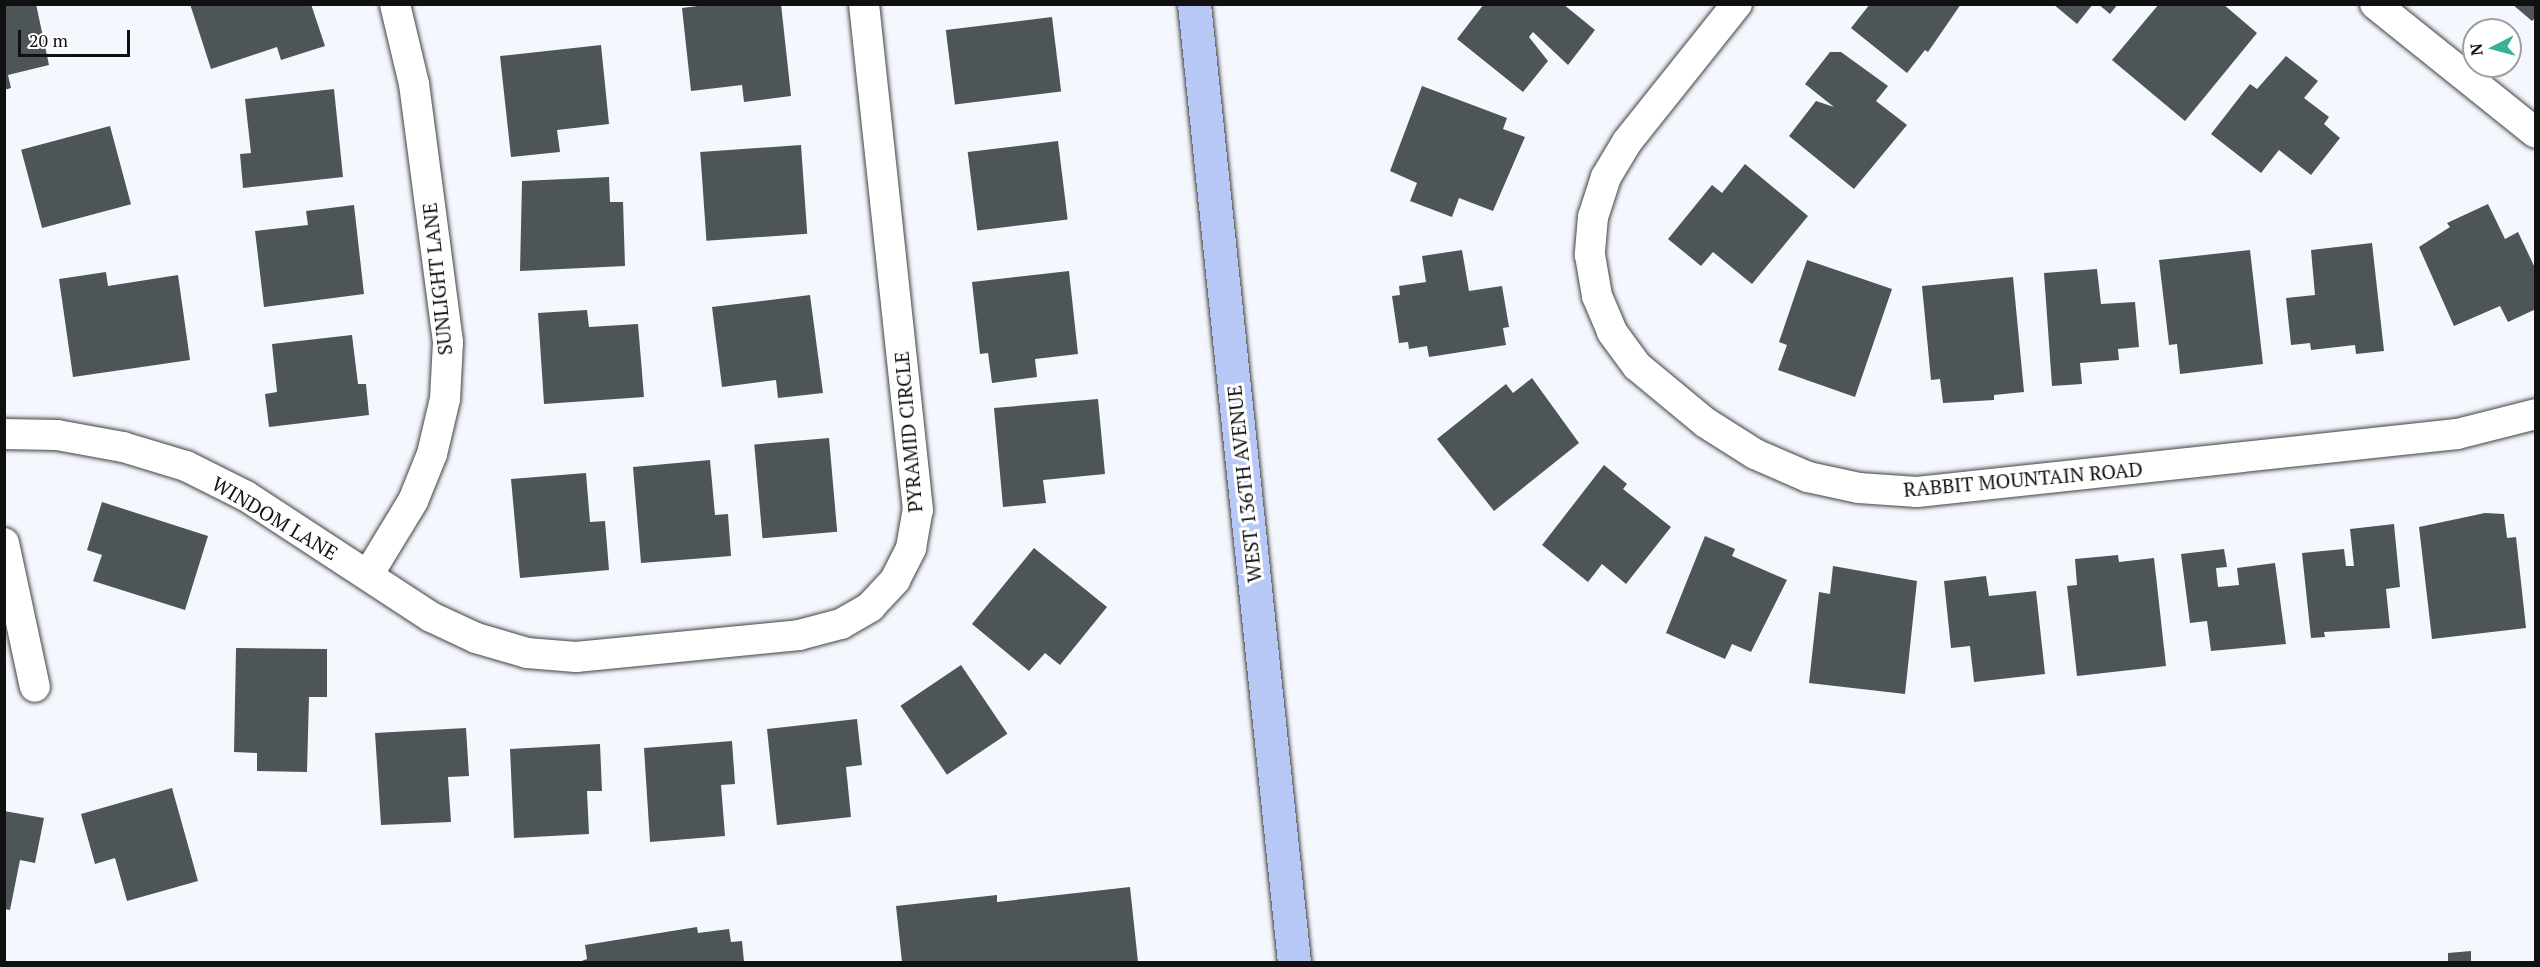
<!DOCTYPE html>
<style>
body{margin:0}
#map{position:relative;width:2540px;height:967px;overflow:hidden;background:#f4f8fe;font-family:"PT Serif",serif}
div>[style]{position:absolute}
[style*='--x']{left:calc(var(--x)*1px);top:calc(var(--y)*1px);width:calc(var(--w)*1px);rotate:calc(var(--a)*1deg)}
.building>*{inset:0;background:#4d5557;transform-origin:0 0}
.roads{filter:drop-shadow(0 0 2px #434343) drop-shadow(0 0 2px #434343)}
.street>*{height:30px;margin:-15px;padding:0 15px;transform-origin:15px;border-radius:15px;background:#fff}
.secondary>*{height:33px;margin:-16.5px;padding:0 16.5px;transform-origin:16.5px;border-radius:16.5px;background:#b7c8f6}
span{translate:-50% -50%;white-space:nowrap;text-align:center;line-height:1.15;-webkit-text-stroke:6px #fff;paint-order:stroke}
.street-label{font-size:20px;color:#101010}
.frame{position:absolute;inset:0;border:6px solid #101010;pointer-events:none}
.north{position:absolute;left:2462px;top:18px;width:60px;height:60px;box-sizing:border-box;background:#fff;border:2px solid #9f9f9f;border-radius:50%;rotate:264deg;font-size:16px;font-weight:700;line-height:24px;text-align:center;color:#101010}
.north::after{content:'';display:block;margin:auto;width:21px;height:27px;background:#37b198;clip-path:polygon(50% 0,100% 100%,50% 72%,0 100%)}
.scale{position:absolute;left:18px;top:30px;width:112px;height:27px;box-sizing:border-box;border:3px solid #101010;border-top:0;padding-left:8px;font-size:18px;line-height:21px;white-space:nowrap;color:#101010;-webkit-text-stroke:4px #fff;paint-order:stroke}
</style>
<div id="map">
<div class="building">
<i style="clip-path:polygon(4px 4px,36px 4px,49px 65px,8px 75px,11px 88px,4px 90px)"></i>
<i style="clip-path:polygon(190px 4px,311px 4px,325px 46px,281px 60px,277px 47px,211px 69px)"></i>
<i style="clip-path:polygon(713px 4px,781px 4px,791px 96px,744px 102px,742px 85px,691px 91px,682px 8px)"></i>
<i style="clip-path:polygon(1484px 4px,1563px 4px,1595px 30px,1568px 65px,1533px 32px,1529px 37px,1548px 61px,1523px 92px,1457px 39px)"></i>
<i style="clip-path:polygon(1870px 4px,1961px 4px,1928px 52px,1925px 50px,1907px 73px,1851px 28px)"></i>
<i style="clip-path:polygon(2053px 4px,2093px 4px,2077px 24px)"></i>
<i style="clip-path:polygon(2098px 4px,2118px 4px,2110px 14px)"></i>
<i style="clip-path:polygon(2159px 4px,2223px 4px,2257px 33px,2185px 121px,2112px 60px)"></i>
<i style="clip-path:polygon(2512px 4px,2536px 4px,2536px 17px,2532px 21px)"></i>
<i style="left:1052px;top:17px;width:75px;height:107px;rotate:83deg"></i>
<i style="clip-path:polygon(601px 45px,609px 124px,557px 130px,560px 152px,511px 157px,500px 56px)"></i>
<i style="clip-path:polygon(1830px 52px,1841px 52px,1888px 86px,1876px 101px,1907px 125px,1854px 189px,1789px 136px,1816px 101px,1834px 107px,1805px 84px)"></i>
<i style="clip-path:polygon(2286px 56px,2318px 81px,2304px 98px,2329px 117px,2324px 124px,2340px 138px,2311px 175px,2279px 150px,2261px 173px,2211px 134px,2250px 84px,2257px 89px)"></i>
<i style="clip-path:polygon(1422px 86px,1507px 118px,1503px 129px,1525px 137px,1493px 211px,1459px 198px,1452px 217px,1410px 201px,1417px 183px,1390px 171px)"></i>
<i style="clip-path:polygon(334px 89px,343px 177px,243px 188px,240px 154px,251px 153px,245px 99px)"></i>
<i style="left:110px;top:126px;width:81px;height:92px;rotate:75deg"></i>
<i style="left:1058px;top:141px;width:79px;height:91px;rotate:83deg"></i>
<i style="left:801px;top:145px;width:89px;height:101px;rotate:86deg"></i>
<i style="clip-path:polygon(1745px 164px,1808px 216px,1752px 284px,1713px 252px,1701px 266px,1668px 239px,1712px 185px,1722px 193px)"></i>
<i style="clip-path:polygon(609px 177px,610px 202px,623px 202px,625px 266px,520px 271px,522px 181px)"></i>
<i style="clip-path:polygon(2488px 204px,2505px 239px,2518px 232px,2536px 270px,2536px 309px,2508px 322px,2500px 306px,2454px 326px,2419px 247px,2450px 227px,2447px 223px)"></i>
<i style="clip-path:polygon(354px 205px,364px 294px,264px 307px,255px 231px,308px 225px,306px 211px)"></i>
<i style="clip-path:polygon(2372px 243px,2384px 351px,2356px 354px,2355px 345px,2311px 350px,2310px 343px,2291px 345px,2286px 298px,2315px 295px,2311px 250px)"></i>
<i style="clip-path:polygon(1462px 250px,1469px 291px,1502px 286px,1509px 327px,1503px 328px,1506px 345px,1429px 357px,1427px 346px,1409px 349px,1408px 342px,1399px 343px,1392px 296px,1400px 295px,1399px 286px,1426px 282px,1422px 256px)"></i>
<i style="clip-path:polygon(2250px 250px,2263px 364px,2180px 374px,2177px 344px,2169px 345px,2159px 260px)"></i>
<i style="clip-path:polygon(1807px 260px,1892px 289px,1855px 397px,1778px 370px,1787px 345px,1779px 342px)"></i>
<i style="clip-path:polygon(2097px 269px,2101px 304px,2135px 302px,2139px 347px,2118px 349px,2119px 360px,2080px 363px,2082px 384px,2052px 386px,2044px 273px)"></i>
<i style="clip-path:polygon(1069px 271px,1078px 354px,1035px 359px,1037px 377px,992px 383px,988px 353px,980px 354px,972px 282px)"></i>
<i style="clip-path:polygon(106px 272px,108px 286px,178px 275px,190px 360px,73px 377px,59px 279px)"></i>
<i style="clip-path:polygon(2013px 277px,2024px 392px,1994px 395px,1994px 400px,1943px 403px,1940px 379px,1931px 380px,1922px 286px)"></i>
<i style="clip-path:polygon(810px 295px,823px 393px,778px 398px,776px 380px,722px 387px,712px 307px)"></i>
<i style="clip-path:polygon(587px 310px,589px 327px,638px 324px,644px 397px,544px 404px,538px 313px)"></i>
<i style="clip-path:polygon(352px 335px,358px 384px,366px 384px,369px 415px,269px 427px,265px 394px,277px 392px,272px 344px)"></i>
<i style="clip-path:polygon(1532px 378px,1579px 443px,1494px 511px,1437px 439px,1506px 384px,1513px 393px)"></i>
<i style="clip-path:polygon(1098px 399px,1105px 474px,1043px 480px,1046px 503px,1003px 507px,994px 408px)"></i>
<i style="left:829px;top:438px;width:94px;height:75px;rotate:85deg"></i>
<i style="clip-path:polygon(710px 460px,715px 515px,728px 514px,731px 556px,641px 563px,633px 467px)"></i>
<i style="clip-path:polygon(1604px 465px,1627px 484px,1623px 489px,1671px 527px,1626px 584px,1602px 564px,1588px 582px,1542px 545px)"></i>
<i style="clip-path:polygon(586px 473px,590px 522px,605px 521px,609px 570px,520px 578px,511px 479px)"></i>
<i style="clip-path:polygon(102px 502px,208px 536px,185px 610px,93px 581px,102px 555px,87px 550px)"></i>
<i style="clip-path:polygon(2485px 513px,2504px 514px,2507px 538px,2516px 537px,2526px 628px,2432px 639px,2419px 527px)"></i>
<i style="clip-path:polygon(2394px 524px,2400px 587px,2386px 589px,2390px 628px,2324px 632px,2325px 637px,2311px 638px,2302px 553px,2344px 549px,2346px 566px,2354px 566px,2350px 529px)"></i>
<i style="clip-path:polygon(1705px 536px,1735px 549px,1732px 556px,1787px 580px,1751px 652px,1732px 644px,1725px 659px,1666px 633px)"></i>
<i style="clip-path:polygon(1034px 548px,1107px 607px,1060px 665px,1045px 653px,1029px 671px,972px 624px)"></i>
<i style="clip-path:polygon(2224px 549px,2227px 567px,2216px 568px,2218px 587px,2239px 585px,2237px 568px,2275px 563px,2286px 644px,2211px 651px,2207px 621px,2190px 623px,2181px 554px)"></i>
<i style="clip-path:polygon(2118px 555px,2119px 562px,2154px 558px,2166px 666px,2077px 676px,2067px 586px,2077px 585px,2075px 559px)"></i>
<i style="clip-path:polygon(1833px 566px,1917px 581px,1905px 694px,1809px 683px,1819px 592px,1830px 594px)"></i>
<i style="clip-path:polygon(1986px 576px,1989px 596px,2036px 591px,2045px 674px,1974px 682px,1970px 646px,1951px 648px,1944px 581px)"></i>
<i style="clip-path:polygon(236px 648px,327px 649px,327px 697px,309px 697px,307px 772px,257px 771px,257px 753px,234px 752px)"></i>
<i style="left:961px;top:665px;width:83px;height:73px;rotate:56deg"></i>
<i style="clip-path:polygon(857px 719px,862px 765px,846px 767px,851px 817px,777px 825px,767px 729px)"></i>
<i style="clip-path:polygon(466px 728px,469px 776px,448px 777px,451px 822px,381px 825px,375px 733px)"></i>
<i style="clip-path:polygon(732px 741px,735px 784px,721px 785px,725px 836px,650px 842px,644px 748px)"></i>
<i style="clip-path:polygon(600px 744px,602px 791px,587px 791px,589px 834px,514px 838px,510px 749px)"></i>
<i style="clip-path:polygon(172px 788px,198px 881px,127px 901px,115px 858px,95px 864px,81px 814px)"></i>
<i style="clip-path:polygon(4px 811px,44px 818px,35px 863px,20px 860px,10px 910px,4px 909px)"></i>
<i style="clip-path:polygon(1130px 887px,1138px 962px,902px 962px,896px 906px,997px 895px,997px 902px)"></i>
<i style="clip-path:polygon(697px 927px,698px 933px,729px 929px,731px 942px,742px 941px,744px 962px,579px 962px,587px 959px,585px 945px)"></i>
<i style="clip-path:polygon(2471px 951px,2471px 962px,2448px 962px,2448px 953px)"></i>
</div>
<div class="roads">
<div class="street">
<i style="--x:1737;--y:4;--w:176;--a:128.6"></i>
<i style="--x:1627;--y:142;--w:41;--a:121"></i>
<i style="--x:1606;--y:177;--w:42;--a:108"></i>
<i style="--x:1593;--y:217;--w:38;--a:95"></i>
<i style="--x:1590;--y:255;--w:42;--a:80.3"></i>
<i style="--x:1597;--y:296;--w:39;--a:67"></i>
<i style="--x:1612;--y:332;--w:42;--a:53.7"></i>
<i style="--x:1637;--y:366;--w:89;--a:39.6"></i>
<i style="--x:1706;--y:423;--w:58;--a:32.3"></i>
<i style="--x:1755;--y:454;--w:58;--a:23.5"></i>
<i style="--x:1808;--y:477;--w:52;--a:12.2"></i>
<i style="--x:1859;--y:488;--w:58;--a:3.9"></i>
<i style="--x:1917;--y:492;--w:543;--a:-6.13"></i>
<i style="--x:2457;--y:434;--w:81;--a:-14.2"></i>
<i style="--x:2375;--y:4;--w:206;--a:38.7"></i>
<i style="--x:4;--y:434;--w:53;--a:1.1"></i>
<i style="--x:57;--y:435;--w:67;--a:10.3"></i>
<i style="--x:123;--y:447;--w:66;--a:16.8"></i>
<i style="--x:186;--y:466;--w:67;--a:26.6"></i>
<i style="--x:246;--y:496;--w:221;--a:33.2"></i>
<i style="--x:431;--y:617;--w:50;--a:25"></i>
<i style="--x:476;--y:638;--w:53;--a:16.4"></i>
<i style="--x:527;--y:653;--w:49;--a:4.7"></i>
<i style="--x:576;--y:657;--w:224;--a:-5.6"></i>
<i style="--x:799;--y:635;--w:43;--a:-14.7"></i>
<i style="--x:841;--y:624;--w:34;--a:-30"></i>
<i style="--x:870;--y:607;--w:37;--a:-47"></i>
<i style="--x:895;--y:580;--w:36;--a:-63"></i>
<i style="--x:911;--y:548;--w:39;--a:-80"></i>
<i style="--x:918;--y:510;--w:509;--a:-96.09"></i>
<i style="--x:4;--y:543;--w:147;--a:77.9"></i>
<i style="--x:368;--y:575;--w:87;--a:-58.7"></i>
<i style="--x:413;--y:501;--w:51;--a:-68"></i>
<i style="--x:432;--y:454;--w:57;--a:-76.7"></i>
<i style="--x:445;--y:399;--w:57;--a:-87"></i>
<i style="--x:448;--y:342;--w:260;--a:-97.5"></i>
<i style="--x:414;--y:84;--w:82;--a:-103.4"></i>
</div>
<div class="secondary">
<i style="--x:1194;--y:4;--w:963;--a:84.04"></i>
</div>
</div>
<div class="street-label">
<span style="left:437px;top:279px;rotate:-96deg">SUNLIGHT LANE</span>
<span style="left:908px;top:432px;rotate:-95deg">PYRAMID CIRCLE</span>
<span style="left:2023px;top:479px;rotate:-5deg">RABBIT MOUNTAIN ROAD</span>
<span style="left:1244px;top:484px;rotate:-96deg">WEST 136TH AVENUE</span>
<span style="left:275px;top:518px;rotate:31deg">WINDOM LANE</span>
</div>
<div class="frame"></div>
<div class="north">N</div>
<div class="scale">20 m</div>
</div>
